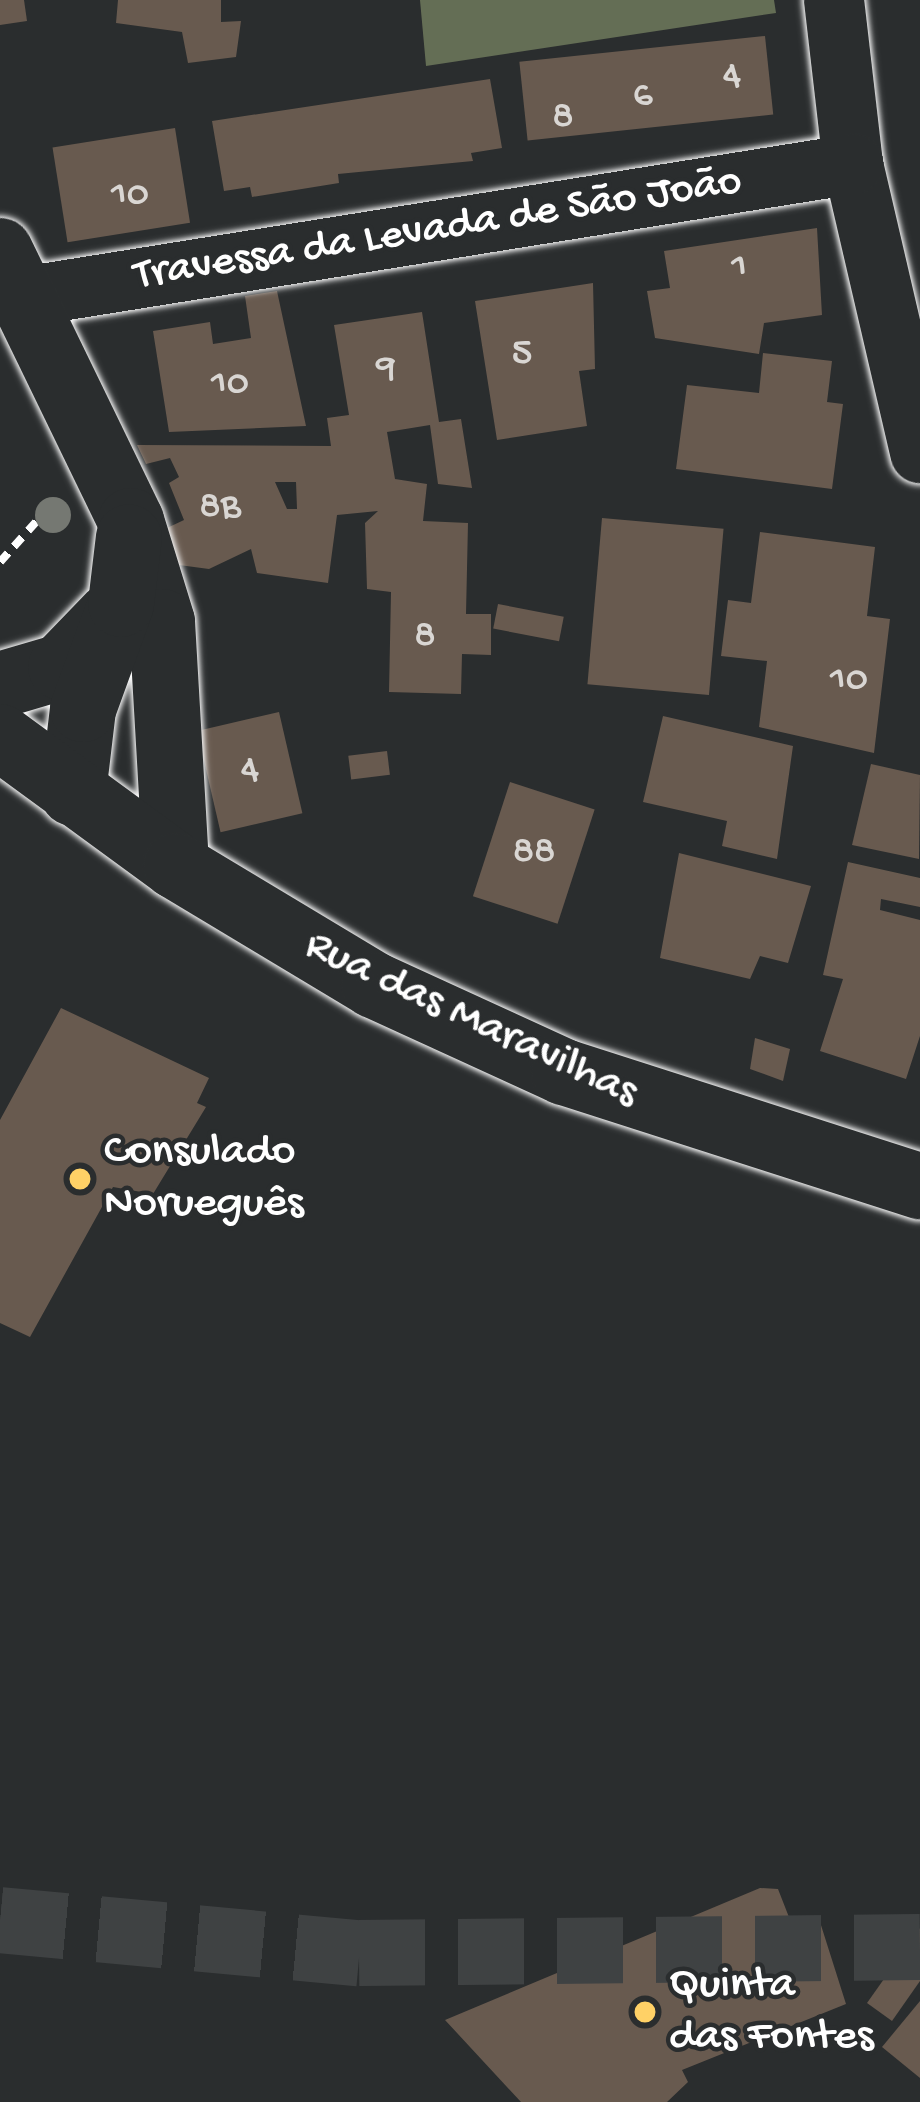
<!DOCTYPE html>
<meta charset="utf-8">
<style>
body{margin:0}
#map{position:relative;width:920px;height:2102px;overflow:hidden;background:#2a2d2e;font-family:"Gochi Hand",sans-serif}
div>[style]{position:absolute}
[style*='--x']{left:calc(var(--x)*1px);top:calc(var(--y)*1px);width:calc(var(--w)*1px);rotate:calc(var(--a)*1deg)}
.green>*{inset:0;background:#646e55}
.building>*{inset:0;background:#685a4f;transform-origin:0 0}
.tertiary-tunnel>*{height:66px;margin-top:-33px;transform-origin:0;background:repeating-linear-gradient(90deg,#3f4243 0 66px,transparent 0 99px)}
.path>*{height:8px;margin-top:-4px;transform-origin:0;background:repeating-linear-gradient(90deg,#fff 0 12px,transparent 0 21px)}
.roads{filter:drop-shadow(0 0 3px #fff) drop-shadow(0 0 3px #fff)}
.minor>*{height:60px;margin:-30px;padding:0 30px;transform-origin:30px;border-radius:30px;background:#2a2d2e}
.tertiary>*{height:66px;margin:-33px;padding:0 33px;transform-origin:33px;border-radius:33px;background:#2a2d2e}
.secondary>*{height:66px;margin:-33px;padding:0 33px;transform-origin:33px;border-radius:33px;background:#2a2d2e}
.trees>*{width:36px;height:36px;margin:-18px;border-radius:50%;background:#757872}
.dots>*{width:33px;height:33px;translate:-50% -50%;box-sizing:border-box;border:6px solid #2a2d2e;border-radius:50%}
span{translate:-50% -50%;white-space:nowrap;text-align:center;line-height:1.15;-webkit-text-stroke:9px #2a2d2e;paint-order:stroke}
.number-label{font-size:39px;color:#d9d6d3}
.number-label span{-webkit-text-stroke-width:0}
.street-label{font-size:45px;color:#fff}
.poi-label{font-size:45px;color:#fff}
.left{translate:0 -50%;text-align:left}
</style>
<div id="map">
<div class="green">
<i style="clip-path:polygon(420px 0,774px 0,776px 13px,426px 66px)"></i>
</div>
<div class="building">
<i style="clip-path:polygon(0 0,24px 0,27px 21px,0 25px)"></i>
<i style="clip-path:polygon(118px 0,221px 0,221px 22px,241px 21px,236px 57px,188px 63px,182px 32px,116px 23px)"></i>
<i style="left:765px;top:36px;width:79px;height:247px;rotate:84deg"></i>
<i style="clip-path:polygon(490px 79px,502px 148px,471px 153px,473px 161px,338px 174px,339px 183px,252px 197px,250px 187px,224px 191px,212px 121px)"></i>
<i style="left:175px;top:128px;width:96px;height:124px;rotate:81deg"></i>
<i style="clip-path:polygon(817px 228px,822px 315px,764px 323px,759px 354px,655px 338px,647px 291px,670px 288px,664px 251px)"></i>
<i style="clip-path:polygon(593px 283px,595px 369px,579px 371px,587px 426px,497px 440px,475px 301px)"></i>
<i style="clip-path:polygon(277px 291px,306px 426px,169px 432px,153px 331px,210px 322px,213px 344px,251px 338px,245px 296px)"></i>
<i style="clip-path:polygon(evenodd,422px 312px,439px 422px,461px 419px,472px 488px,438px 484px,430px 425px,387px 432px,395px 479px,427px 484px,423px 521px,468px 523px,466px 614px,491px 614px,491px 655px,462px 654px,461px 694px,389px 692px,391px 592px,367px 589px,365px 523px,378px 511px,337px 515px,328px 583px,257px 573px,251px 549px,209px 569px,179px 565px,167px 528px,184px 520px,169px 483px,179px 477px,170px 458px,146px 464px,137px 445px,331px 446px,327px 418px,349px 415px,334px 325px,422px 312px,275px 482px,296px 482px,297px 509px,287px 509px,275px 482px)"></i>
<i style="clip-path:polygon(763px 353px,832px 361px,827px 402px,843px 404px,832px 489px,676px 469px,687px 385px,759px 393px)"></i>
<i style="left:602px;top:518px;width:122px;height:167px;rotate:5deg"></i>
<i style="clip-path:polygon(760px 532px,875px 547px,867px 616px,890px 619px,874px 753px,759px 727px,767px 661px,721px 656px,728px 600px,751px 603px)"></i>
<i style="left:498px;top:604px;width:67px;height:25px;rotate:11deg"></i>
<i style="left:279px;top:712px;width:104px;height:84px;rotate:77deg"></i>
<i style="clip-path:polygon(663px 716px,793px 746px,777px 859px,722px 846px,727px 821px,643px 802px)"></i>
<i style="left:387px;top:751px;width:24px;height:39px;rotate:83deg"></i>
<i style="clip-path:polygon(871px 764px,920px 775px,919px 859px,852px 845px)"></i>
<i style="left:510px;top:782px;width:89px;height:120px;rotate:18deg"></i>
<i style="clip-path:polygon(679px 853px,811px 886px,788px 963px,760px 956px,750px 979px,660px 958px)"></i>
<i style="clip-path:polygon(848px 862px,920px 878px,920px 907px,881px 899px,880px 910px,920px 920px,920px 1036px,906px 1079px,820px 1051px,843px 979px,823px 975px)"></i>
<i style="clip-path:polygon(61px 1008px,209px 1078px,197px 1103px,206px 1107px,153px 1194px,113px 1187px,30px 1337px,0 1323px,0 1120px)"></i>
<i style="clip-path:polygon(755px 1038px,790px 1049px,783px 1081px,750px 1069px)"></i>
<i style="clip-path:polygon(760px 1888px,778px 1889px,794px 1930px,820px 1922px,846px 2004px,682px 2070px,688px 2082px,667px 2102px,521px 2102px,445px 2020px)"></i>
<i style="clip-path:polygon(920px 1928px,920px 1981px,892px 2021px,867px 2003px)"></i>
<i style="clip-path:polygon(920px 2001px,920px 2078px,882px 2047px)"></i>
</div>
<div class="tertiary-tunnel">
<i style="--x:0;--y:1920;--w:361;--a:5.3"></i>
<i style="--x:359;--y:1953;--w:561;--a:-0.61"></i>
</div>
<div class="path">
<i style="--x:0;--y:562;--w:79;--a:-48.1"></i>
</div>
<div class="roads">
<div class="minor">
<i style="--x:834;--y:0;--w:165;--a:83.4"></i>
<i style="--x:853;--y:164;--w:297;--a:76.9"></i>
<i style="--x:23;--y:297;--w:841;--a:-9.1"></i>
</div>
<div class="tertiary">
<i style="--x:0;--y:251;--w:300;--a:64.1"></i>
<i style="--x:131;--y:521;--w:106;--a:72.9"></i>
<i style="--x:162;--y:622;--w:244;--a:86.7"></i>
<i style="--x:0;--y:685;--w:64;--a:-16.4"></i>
<i style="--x:61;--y:667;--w:72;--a:-46.1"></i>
<i style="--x:73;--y:793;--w:85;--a:-83.2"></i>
<i style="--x:83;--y:709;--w:112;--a:-70.1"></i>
<i style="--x:121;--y:604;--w:67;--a:-83.2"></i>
</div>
<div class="secondary">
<i style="--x:0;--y:737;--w:218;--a:36.2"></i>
<i style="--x:176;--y:866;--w:231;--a:31"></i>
<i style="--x:374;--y:985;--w:209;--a:24.6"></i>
<i style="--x:564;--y:1072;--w:374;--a:17.8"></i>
</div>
</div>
<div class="trees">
<i style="left:53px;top:515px"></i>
</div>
<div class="dots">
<i style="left:80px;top:1179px;background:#ffd166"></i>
<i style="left:645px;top:2012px;background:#ffd166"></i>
</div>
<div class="number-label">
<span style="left:732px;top:78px">4</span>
<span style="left:643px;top:97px">6</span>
<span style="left:563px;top:118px">8</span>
<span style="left:130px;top:196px">10</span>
<span style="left:739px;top:268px">1</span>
<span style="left:522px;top:355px">5</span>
<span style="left:386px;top:370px">9</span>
<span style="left:230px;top:385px">10</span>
<span style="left:220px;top:508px">8B</span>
<span style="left:425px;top:637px">8</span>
<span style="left:849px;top:681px">10</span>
<span style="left:250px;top:772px">4</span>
<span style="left:534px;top:853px">88</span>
</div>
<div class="street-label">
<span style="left:438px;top:230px;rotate:-9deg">Travessa da Levada de São João</span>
<span style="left:471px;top:1020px;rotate:25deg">Rua das Maravilhas</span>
</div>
<div class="poi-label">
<span class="left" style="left:104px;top:1179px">Consulado<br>Norueguês</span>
<span class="left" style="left:669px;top:2012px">Quinta<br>das Fontes</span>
</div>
</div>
